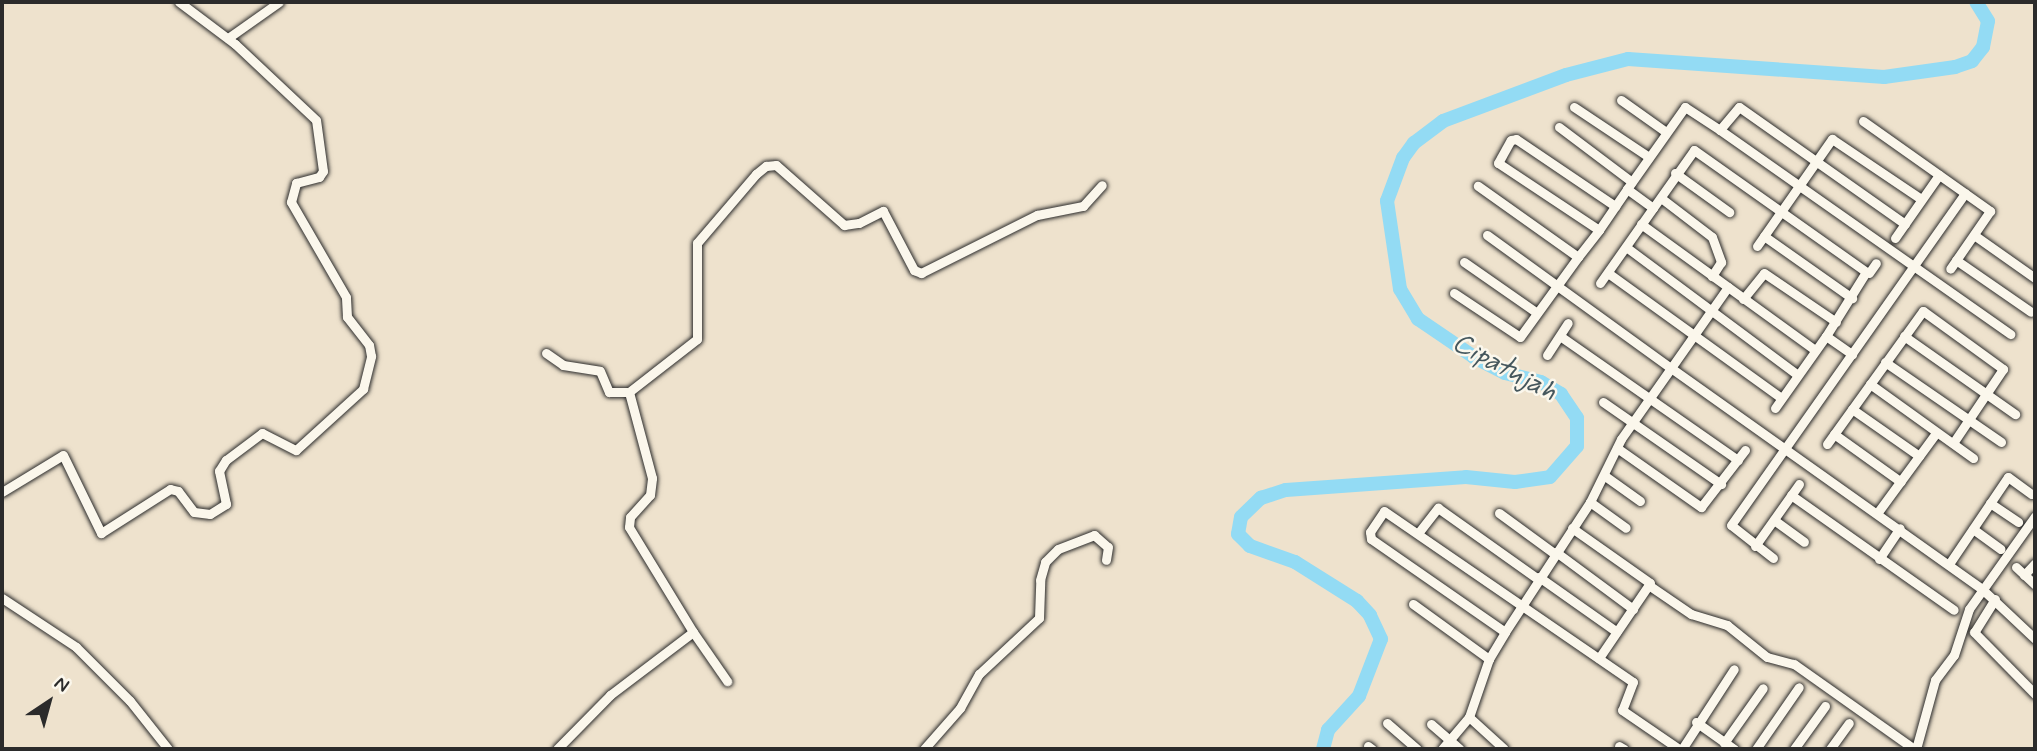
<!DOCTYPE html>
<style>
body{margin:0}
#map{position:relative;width:2037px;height:751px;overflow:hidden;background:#eee2cd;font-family:Mynerve,sans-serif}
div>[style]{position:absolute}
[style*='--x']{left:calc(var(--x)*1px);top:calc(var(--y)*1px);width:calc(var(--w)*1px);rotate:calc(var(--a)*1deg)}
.river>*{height:14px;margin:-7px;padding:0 7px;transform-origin:7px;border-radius:7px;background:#93dbf4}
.roads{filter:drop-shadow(0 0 2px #2b2b2b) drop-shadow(0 0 2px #2b2b2b)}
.minor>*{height:9px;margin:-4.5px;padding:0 4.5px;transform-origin:4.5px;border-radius:4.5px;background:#fbf7ec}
span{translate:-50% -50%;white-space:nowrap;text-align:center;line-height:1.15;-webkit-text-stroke:5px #fbf7ec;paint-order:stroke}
.water-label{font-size:28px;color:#45575d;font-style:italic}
.frame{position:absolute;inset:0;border:4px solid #2b2b2b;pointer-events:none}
.north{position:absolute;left:14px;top:667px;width:70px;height:70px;-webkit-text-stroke:5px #fbf7ec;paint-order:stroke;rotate:36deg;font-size:19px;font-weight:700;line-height:28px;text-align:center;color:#2b2b2b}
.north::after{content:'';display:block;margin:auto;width:24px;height:32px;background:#2b2b2b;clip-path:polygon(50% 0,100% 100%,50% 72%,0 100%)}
</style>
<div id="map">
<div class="river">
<i style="--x:1323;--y:749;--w:20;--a:-75"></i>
<i style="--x:1328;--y:730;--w:46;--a:-47.6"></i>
<i style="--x:1359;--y:696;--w:61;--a:-68.9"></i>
<i style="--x:1381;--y:639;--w:26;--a:-115"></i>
<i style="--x:1370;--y:615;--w:19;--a:-133"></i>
<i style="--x:1357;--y:601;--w:73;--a:-147.8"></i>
<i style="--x:1295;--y:562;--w:48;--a:-160.4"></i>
<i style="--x:1250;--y:546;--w:17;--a:-135"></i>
<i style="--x:1238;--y:534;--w:17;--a:-80"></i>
<i style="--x:1241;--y:517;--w:28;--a:-44"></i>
<i style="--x:1261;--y:498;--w:26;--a:-18"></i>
<i style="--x:1286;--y:490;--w:180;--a:-4.1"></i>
<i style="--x:1466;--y:477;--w:49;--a:5.8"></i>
<i style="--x:1515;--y:482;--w:35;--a:-8"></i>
<i style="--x:1550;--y:477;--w:41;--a:-48.9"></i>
<i style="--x:1577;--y:446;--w:28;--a:-90"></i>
<i style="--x:1577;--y:418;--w:29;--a:-124"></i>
<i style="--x:1561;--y:394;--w:23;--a:-149"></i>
<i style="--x:1541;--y:382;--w:37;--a:-166"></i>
<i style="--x:1505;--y:373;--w:35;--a:-153"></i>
<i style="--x:1474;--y:357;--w:68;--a:-145.8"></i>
<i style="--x:1418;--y:319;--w:35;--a:-121"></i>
<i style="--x:1400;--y:289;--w:89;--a:-98.4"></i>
<i style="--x:1387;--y:201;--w:46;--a:-69.6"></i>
<i style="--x:1403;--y:158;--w:19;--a:-54"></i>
<i style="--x:1414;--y:143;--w:36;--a:-37"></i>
<i style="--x:1443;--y:121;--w:131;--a:-20.5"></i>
<i style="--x:1566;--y:75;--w:64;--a:-14.5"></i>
<i style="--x:1628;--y:59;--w:257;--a:4"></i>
<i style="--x:1884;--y:77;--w:72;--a:-8"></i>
<i style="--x:1955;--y:67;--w:18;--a:-19"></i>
<i style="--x:1972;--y:61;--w:18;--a:-52"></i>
<i style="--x:1983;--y:47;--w:26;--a:-79"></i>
<i style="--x:1988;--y:21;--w:22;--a:-122"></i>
</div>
<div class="roads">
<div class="minor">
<i style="--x:228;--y:38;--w:62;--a:-35.2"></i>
<i style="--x:1621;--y:100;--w:55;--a:35.4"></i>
<i style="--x:1574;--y:107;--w:90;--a:33.7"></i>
<i style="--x:1863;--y:121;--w:156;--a:35.3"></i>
<i style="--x:1990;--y:211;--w:70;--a:124.6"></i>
<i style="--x:1559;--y:127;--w:91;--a:37"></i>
<i style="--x:1720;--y:130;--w:42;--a:-146.7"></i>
<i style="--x:1685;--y:107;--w:100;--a:125.3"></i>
<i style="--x:1627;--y:189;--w:32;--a:36"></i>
<i style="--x:1653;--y:208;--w:71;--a:-54.7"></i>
<i style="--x:1694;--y:150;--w:211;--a:35.3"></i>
<i style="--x:1866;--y:272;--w:75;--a:122"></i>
<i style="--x:1826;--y:336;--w:32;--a:35"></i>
<i style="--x:1675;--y:173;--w:67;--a:35.8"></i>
<i style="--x:1661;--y:198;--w:64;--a:37.4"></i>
<i style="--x:1712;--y:237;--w:27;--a:70"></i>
<i style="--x:1721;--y:262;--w:17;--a:123"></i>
<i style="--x:1641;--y:224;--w:215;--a:35.9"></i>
<i style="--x:1905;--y:224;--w:203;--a:-144.8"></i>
<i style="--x:1739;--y:107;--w:30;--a:130"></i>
<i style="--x:1720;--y:130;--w:355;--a:35.1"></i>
<i style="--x:1599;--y:230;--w:50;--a:-55.7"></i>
<i style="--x:1487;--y:235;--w:227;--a:35.9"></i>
<i style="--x:1671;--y:368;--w:99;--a:-54.9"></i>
<i style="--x:1974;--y:235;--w:75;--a:35.2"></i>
<i style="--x:1764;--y:236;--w:108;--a:35.2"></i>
<i style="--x:1895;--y:238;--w:77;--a:-55.1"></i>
<i style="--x:1757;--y:246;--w:131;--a:-55"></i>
<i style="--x:1832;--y:139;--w:107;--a:34"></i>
<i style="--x:1626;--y:247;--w:214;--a:36.7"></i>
<i style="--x:1578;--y:257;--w:34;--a:-52"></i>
<i style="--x:1599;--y:230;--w:121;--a:-146.4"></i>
<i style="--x:1498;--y:163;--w:26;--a:-61"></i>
<i style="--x:1511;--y:140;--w:5;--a:-11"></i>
<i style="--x:1516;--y:139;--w:120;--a:34.1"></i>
<i style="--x:1956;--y:260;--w:91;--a:34.7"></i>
<i style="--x:1464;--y:262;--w:89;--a:34.9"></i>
<i style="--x:1608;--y:273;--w:213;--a:35.8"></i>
<i style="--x:1869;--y:273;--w:12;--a:-55"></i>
<i style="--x:1600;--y:283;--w:92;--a:-54.8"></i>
<i style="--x:1454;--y:293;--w:79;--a:33.7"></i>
<i style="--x:1520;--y:337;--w:99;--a:-54.1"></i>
<i style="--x:1578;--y:257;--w:123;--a:-144.6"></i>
<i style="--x:1743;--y:299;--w:33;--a:-51"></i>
<i style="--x:1764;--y:273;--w:87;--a:34.2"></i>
<i style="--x:1560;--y:336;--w:217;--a:34.9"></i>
<i style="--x:1904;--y:336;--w:136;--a:35.1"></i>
<i style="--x:546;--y:353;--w:21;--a:35"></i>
<i style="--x:563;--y:365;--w:37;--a:9"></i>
<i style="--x:600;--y:371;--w:23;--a:67"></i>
<i style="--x:609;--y:392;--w:20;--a:0"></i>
<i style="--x:1547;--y:355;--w:38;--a:-57"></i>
<i style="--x:1885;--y:362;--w:141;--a:34.6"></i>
<i style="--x:1870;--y:384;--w:127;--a:35.7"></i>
<i style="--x:1603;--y:402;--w:144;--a:34.8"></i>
<i style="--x:1775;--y:408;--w:88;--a:-54.7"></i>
<i style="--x:1852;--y:409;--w:82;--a:35"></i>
<i style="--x:1834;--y:434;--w:82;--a:35.6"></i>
<i style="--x:1827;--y:444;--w:164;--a:-54.2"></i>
<i style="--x:1923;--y:311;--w:99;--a:35.9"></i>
<i style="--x:2003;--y:369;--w:89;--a:124"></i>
<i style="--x:1617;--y:448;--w:103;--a:35.1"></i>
<i style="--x:1701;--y:507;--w:72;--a:-52.3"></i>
<i style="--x:1605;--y:476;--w:43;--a:35.5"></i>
<i style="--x:2;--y:492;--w:71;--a:-31.2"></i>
<i style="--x:63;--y:455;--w:87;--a:64"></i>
<i style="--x:101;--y:533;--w:82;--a:-32.5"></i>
<i style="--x:170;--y:489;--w:8;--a:14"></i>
<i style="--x:178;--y:491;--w:26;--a:53"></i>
<i style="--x:194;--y:512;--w:16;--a:7"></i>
<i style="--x:210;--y:514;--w:19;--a:-32"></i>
<i style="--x:226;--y:504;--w:34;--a:-102"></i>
<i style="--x:219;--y:471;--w:13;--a:-58"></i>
<i style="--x:226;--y:460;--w:45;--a:-36.9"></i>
<i style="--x:262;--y:433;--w:38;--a:27"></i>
<i style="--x:296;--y:450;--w:91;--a:-42.3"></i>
<i style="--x:363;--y:389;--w:34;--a:-76"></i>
<i style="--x:371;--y:356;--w:11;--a:-100"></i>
<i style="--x:369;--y:345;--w:36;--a:-128"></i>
<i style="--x:347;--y:317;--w:20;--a:-93"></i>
<i style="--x:346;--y:297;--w:110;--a:-120.1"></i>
<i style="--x:291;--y:202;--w:20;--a:-75"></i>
<i style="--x:296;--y:183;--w:24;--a:-15"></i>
<i style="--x:319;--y:177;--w:7;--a:-56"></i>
<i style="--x:323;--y:171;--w:51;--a:-97.8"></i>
<i style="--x:316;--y:120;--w:111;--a:-136.8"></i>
<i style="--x:235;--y:44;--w:70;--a:-143.1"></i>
<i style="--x:1791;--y:495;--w:199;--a:35.2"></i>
<i style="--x:1590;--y:502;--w:44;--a:35.8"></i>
<i style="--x:1990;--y:503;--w:34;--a:34"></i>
<i style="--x:1878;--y:512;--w:98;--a:-53.7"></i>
<i style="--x:1499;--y:513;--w:69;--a:36.2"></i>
<i style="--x:1774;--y:520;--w:37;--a:36"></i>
<i style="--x:1572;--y:528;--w:95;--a:35.2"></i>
<i style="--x:1650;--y:583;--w:91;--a:124.2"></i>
<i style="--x:1973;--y:529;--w:34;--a:36"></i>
<i style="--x:1419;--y:532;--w:31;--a:-52"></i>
<i style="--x:1438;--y:508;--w:123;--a:35.4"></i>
<i style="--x:1755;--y:546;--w:76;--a:-54.6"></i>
<i style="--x:1556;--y:552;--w:96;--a:36.5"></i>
<i style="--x:1773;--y:558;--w:53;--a:-141.8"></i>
<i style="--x:1731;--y:525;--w:406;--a:-54.8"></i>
<i style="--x:1879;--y:559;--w:37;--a:-56"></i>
<i style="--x:1949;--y:564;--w:105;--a:-55.9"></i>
<i style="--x:2008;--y:477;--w:29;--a:36"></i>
<i style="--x:2016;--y:567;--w:26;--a:43"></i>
<i style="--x:2024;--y:575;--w:16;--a:-47"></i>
<i style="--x:1539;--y:577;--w:95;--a:35.2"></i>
<i style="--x:1650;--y:586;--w:50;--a:34.3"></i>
<i style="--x:1691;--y:614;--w:38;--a:17"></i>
<i style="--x:1727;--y:625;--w:51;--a:38.7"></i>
<i style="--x:1767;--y:657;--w:28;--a:15"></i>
<i style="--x:1794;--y:664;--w:147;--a:35.3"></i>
<i style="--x:2;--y:598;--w:89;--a:33.5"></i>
<i style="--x:76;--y:647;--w:76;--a:45"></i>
<i style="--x:130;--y:701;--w:61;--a:51.6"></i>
<i style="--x:1995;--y:599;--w:39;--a:122"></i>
<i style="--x:1974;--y:632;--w:87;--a:45.5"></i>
<i style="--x:1413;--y:604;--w:94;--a:35.9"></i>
<i style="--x:693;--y:632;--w:60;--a:55.2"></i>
<i style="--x:1505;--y:632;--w:163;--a:-145.2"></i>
<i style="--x:1371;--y:539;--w:7;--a:-98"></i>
<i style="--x:1370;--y:532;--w:25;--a:-56"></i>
<i style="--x:1384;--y:511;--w:302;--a:34.5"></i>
<i style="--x:1633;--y:682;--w:30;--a:111"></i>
<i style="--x:1622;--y:710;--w:69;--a:34.4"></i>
<i style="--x:1469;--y:717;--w:47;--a:42.4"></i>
<i style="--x:1696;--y:722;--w:47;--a:35.4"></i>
<i style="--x:1387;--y:723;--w:40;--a:41"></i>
<i style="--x:1431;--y:724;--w:38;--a:41"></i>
<i style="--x:1724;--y:743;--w:67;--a:-54.7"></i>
<i style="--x:1368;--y:746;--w:5;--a:37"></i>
<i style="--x:1619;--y:746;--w:6;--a:31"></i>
<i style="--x:557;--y:749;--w:76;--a:-45.5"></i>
<i style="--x:610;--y:695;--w:104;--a:-37.2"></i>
<i style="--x:693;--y:632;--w:123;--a:-121.4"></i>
<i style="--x:629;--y:527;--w:10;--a:-84"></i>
<i style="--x:630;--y:517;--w:30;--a:-48"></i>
<i style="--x:650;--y:495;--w:17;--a:-83"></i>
<i style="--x:652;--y:478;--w:89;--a:-105"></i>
<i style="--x:629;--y:392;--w:86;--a:-37.9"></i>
<i style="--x:697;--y:339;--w:96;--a:-90"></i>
<i style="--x:697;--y:243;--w:91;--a:-49.5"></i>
<i style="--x:756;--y:174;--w:13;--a:-39"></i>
<i style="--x:766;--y:166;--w:10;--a:-6"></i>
<i style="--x:776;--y:165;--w:91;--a:41.4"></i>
<i style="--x:844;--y:225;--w:15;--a:-8"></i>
<i style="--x:859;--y:223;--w:27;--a:-27"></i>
<i style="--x:883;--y:211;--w:67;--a:62.3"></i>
<i style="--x:914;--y:270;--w:8;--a:23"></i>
<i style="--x:921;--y:273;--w:130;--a:-26.6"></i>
<i style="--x:1037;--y:215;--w:47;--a:-11.1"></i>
<i style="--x:1083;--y:206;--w:28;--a:-48"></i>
<i style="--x:924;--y:749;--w:55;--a:-48.7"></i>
<i style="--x:960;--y:708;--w:39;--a:-61"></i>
<i style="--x:979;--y:674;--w:82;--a:-43"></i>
<i style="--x:1039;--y:618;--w:38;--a:-88"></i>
<i style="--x:1040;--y:580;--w:19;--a:-74"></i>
<i style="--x:1045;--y:562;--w:18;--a:-45"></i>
<i style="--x:1058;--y:549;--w:39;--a:-21"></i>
<i style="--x:1094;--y:535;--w:18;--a:41"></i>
<i style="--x:1108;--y:547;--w:13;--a:99"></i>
<i style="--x:1442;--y:749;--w:42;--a:-49.8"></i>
<i style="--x:1469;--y:717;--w:61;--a:-71"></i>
<i style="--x:1489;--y:659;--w:31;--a:-59"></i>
<i style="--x:1505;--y:632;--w:155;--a:-56.8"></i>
<i style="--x:1590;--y:502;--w:70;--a:-63.8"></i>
<i style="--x:1621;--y:439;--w:87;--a:-54.8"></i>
<i style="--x:1671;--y:368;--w:382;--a:35.4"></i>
<i style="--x:1982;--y:589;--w:73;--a:43.3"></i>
<i style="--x:1682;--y:749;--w:95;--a:-57"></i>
<i style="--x:1756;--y:749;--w:75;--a:-55.3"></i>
<i style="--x:1794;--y:749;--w:53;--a:-54.2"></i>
<i style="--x:1830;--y:749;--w:32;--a:-54"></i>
<i style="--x:1916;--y:749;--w:72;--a:-74.6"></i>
<i style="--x:1935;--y:680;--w:31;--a:-53"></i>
<i style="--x:1954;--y:655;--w:48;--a:-71.9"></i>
<i style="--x:1969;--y:609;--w:114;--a:-54.6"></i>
</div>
</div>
<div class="water-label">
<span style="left:1504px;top:368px;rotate:28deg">Cipatujah</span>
</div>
<div class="frame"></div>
<div class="north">N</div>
</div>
